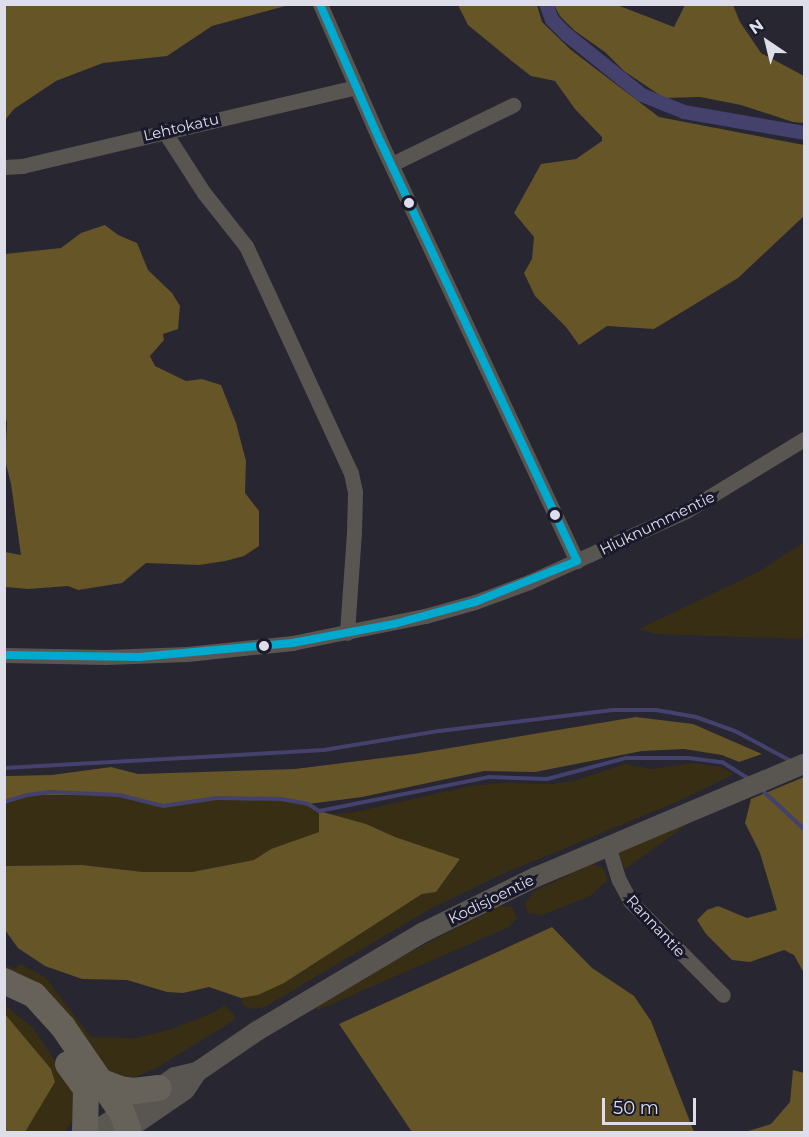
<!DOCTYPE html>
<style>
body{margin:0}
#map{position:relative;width:809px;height:1137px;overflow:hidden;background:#272631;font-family:Montserrat,sans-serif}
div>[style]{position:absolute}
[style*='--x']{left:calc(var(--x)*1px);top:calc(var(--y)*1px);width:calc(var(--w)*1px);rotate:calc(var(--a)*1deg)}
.green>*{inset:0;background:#382e14}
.forest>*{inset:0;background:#655527}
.stream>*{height:4px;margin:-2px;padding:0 2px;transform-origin:2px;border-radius:2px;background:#44416c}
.canal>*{height:14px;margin:-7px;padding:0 7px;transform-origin:7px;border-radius:7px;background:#44416c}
.minor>*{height:15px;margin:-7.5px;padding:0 7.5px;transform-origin:7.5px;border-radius:7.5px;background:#595652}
.tertiary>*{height:20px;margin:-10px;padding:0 10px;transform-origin:10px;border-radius:10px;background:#595652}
.secondary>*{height:21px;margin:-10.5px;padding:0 10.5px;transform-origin:10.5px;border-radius:10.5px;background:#5b5751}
.trunk>*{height:26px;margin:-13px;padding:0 13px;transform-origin:13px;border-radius:13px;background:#66625a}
.bus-1>*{height:8px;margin:-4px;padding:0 4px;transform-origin:4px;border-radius:4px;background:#00a9ce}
.dots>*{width:16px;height:16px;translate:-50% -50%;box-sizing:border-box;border:3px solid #1a192b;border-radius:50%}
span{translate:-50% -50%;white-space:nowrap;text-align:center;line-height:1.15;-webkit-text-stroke:6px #1a192b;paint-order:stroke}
.street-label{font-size:15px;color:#dedeeb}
.frame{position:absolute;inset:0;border:6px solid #dedeeb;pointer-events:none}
.north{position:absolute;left:737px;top:12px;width:60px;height:60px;-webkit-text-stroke:4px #1a192b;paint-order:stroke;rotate:325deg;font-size:16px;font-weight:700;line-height:24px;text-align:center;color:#dedeeb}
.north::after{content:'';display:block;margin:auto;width:21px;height:27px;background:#dedeeb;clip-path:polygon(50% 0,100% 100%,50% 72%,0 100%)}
.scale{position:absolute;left:602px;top:1098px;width:94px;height:27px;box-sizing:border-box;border:3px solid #dedeeb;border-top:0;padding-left:8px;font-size:18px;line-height:21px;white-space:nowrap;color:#dedeeb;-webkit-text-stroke:4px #1a192b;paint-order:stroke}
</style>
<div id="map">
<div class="green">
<i style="clip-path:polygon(804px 542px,804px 639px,656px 634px,639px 629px,758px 572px)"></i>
<i style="clip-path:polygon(693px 763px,720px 767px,734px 774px,679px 801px,500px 875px,428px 910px,265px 1007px,252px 1009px,244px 1006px,241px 998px,258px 995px,284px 983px,422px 894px,436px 892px,460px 860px,395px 837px,366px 824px,328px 815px,355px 812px,471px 786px,504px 783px,553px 784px,574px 781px,625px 764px,653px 769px)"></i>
<i style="clip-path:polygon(51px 792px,119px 795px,163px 806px,216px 798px,281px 799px,308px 804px,319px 811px,319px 832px,271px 849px,254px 860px,192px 872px,143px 872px,82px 865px,5px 866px,5px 802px,27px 795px)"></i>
<i style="clip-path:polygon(696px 818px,674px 834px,625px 869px,618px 853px)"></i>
<i style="clip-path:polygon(591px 864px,603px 868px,608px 880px,590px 896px,542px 915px,528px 913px,525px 904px,533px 892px)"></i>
<i style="clip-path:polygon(499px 906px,512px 907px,517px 918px,509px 927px,318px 1010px,314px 1008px,389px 963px)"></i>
<i style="clip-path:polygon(4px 964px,15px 969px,20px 964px,45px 977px,91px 1037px,136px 1038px,169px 1030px,215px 1012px,224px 1005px,234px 1015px,235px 1020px,156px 1068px,136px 1077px,121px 1076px,105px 1068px,5px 972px)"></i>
<i style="clip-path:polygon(5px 1005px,33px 1028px,74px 1089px,76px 1104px,72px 1121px,64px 1132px,5px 1132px)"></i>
</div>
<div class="forest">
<i style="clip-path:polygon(5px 4px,289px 4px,289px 5px,212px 26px,167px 56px,103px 63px,56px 81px,14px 109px,5px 120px)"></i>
<i style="clip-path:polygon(458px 5px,537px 5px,542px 22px,571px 50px,659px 117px,804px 145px,804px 216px,738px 278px,654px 329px,607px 326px,579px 345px,566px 327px,535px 296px,524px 273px,532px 259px,534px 237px,514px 213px,541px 164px,576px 159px,602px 141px,602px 137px,575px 109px,555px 81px,531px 76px,513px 62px,468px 25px)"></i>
<i style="clip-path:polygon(554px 5px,617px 5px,674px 27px,685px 5px,733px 5px,740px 22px,761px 53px,804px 76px,804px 123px,793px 122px,741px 105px,700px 97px,664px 98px,624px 71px,605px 52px,575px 31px,560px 16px)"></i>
<i style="clip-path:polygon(105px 225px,118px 235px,137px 243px,148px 270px,172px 293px,180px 306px,178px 329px,163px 334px,164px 340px,150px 356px,155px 366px,186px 381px,202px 379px,221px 385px,236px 423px,246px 461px,245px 493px,259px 511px,259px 546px,244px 556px,225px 561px,199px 565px,146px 563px,122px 583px,78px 590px,68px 586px,28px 589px,5px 587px,5px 552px,21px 555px,11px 484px,5px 460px,7px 423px,4px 412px,5px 254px,61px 248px,81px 233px)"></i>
<i style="clip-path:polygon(636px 717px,693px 724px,762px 754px,739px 762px,722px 755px,684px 749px,642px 751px,535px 772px,484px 771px,362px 797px,308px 804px,281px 799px,216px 798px,163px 806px,119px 795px,27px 795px,5px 802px,5px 776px,52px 775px,111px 767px,138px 774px,295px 769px,414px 754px)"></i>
<i style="clip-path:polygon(804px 777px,804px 973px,794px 955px,784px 950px,750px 962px,732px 960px,706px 934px,697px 920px,707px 910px,718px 906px,747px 918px,777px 910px,760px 853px,745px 823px,751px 799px)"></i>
<i style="clip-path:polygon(319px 811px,366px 824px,395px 837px,460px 859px,436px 892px,422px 894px,284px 983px,258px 995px,241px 998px,209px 987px,183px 993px,167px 992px,127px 980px,82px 979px,45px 966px,18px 948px,5px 930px,5px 866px,82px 865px,143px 872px,192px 872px,254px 860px,271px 849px,319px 832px)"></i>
<i style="clip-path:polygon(552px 927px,592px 968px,634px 996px,651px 1021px,694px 1132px,412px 1132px,339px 1024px)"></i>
<i style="clip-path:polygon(4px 1013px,51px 1069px,55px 1082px,25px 1132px,5px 1132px)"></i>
<i style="clip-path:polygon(793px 1070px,804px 1073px,804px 1132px,745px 1132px,771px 1124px,790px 1102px)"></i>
</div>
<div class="stream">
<i style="--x:4;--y:768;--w:321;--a:-3.2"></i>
<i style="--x:324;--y:750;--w:117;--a:-9.4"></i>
<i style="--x:439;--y:731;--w:175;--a:-6.9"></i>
<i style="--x:613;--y:710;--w:43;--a:0"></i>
<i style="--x:656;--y:710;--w:41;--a:9.9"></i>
<i style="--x:696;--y:717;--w:41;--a:19.7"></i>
<i style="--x:735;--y:731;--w:64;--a:28.2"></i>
<i style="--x:761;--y:789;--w:59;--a:42.9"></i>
<i style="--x:4;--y:802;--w:24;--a:-17"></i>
<i style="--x:27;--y:795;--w:24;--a:-7"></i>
<i style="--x:51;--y:792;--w:68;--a:2.5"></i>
<i style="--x:119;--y:795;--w:45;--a:14"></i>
<i style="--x:163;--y:806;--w:54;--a:-8.6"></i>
<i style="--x:216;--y:798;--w:65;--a:0.9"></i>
<i style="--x:281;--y:799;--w:27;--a:10"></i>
<i style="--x:308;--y:804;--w:13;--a:32"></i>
<i style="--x:319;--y:811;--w:173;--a:-11.3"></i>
<i style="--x:489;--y:777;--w:58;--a:2"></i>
<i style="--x:547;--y:779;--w:82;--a:-14.9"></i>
<i style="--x:626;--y:758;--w:62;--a:0"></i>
<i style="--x:688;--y:758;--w:34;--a:7"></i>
<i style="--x:722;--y:762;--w:34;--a:32"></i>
</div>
<div class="canal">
<i style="--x:546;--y:4;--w:17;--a:69"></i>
<i style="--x:552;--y:20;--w:20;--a:45"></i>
<i style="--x:566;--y:34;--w:97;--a:38.8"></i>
<i style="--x:642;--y:95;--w:45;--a:22"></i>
<i style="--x:684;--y:112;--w:122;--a:9.9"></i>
</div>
<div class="minor">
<i style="--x:320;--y:4;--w:150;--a:66.3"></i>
<i style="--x:380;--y:141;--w:464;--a:64.9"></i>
<i style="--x:164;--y:131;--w:74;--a:57.2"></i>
<i style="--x:204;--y:193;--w:68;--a:51.6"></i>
<i style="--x:246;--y:246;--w:250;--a:65.2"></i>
<i style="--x:351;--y:473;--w:19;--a:78"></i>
<i style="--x:355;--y:492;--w:40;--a:91.4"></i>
<i style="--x:354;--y:532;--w:101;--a:94"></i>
<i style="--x:392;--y:164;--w:135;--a:-26"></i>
<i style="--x:4;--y:167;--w:18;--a:-3"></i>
<i style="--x:22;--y:166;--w:344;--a:-13.3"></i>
<i style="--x:4;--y:655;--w:102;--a:1.1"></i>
<i style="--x:106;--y:657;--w:81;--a:-2.1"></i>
<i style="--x:187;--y:654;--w:106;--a:-6"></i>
<i style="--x:292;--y:643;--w:136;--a:-11.5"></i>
<i style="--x:425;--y:616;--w:52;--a:-15.6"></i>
<i style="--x:475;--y:602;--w:58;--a:-20.3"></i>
<i style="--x:529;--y:582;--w:172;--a:-24.3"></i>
<i style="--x:686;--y:511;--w:138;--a:-31.4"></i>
<i style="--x:608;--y:845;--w:37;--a:73"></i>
<i style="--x:619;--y:880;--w:24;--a:62"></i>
<i style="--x:630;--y:901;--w:132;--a:45.3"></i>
</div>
<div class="tertiary">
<i style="--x:122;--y:1113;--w:64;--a:-34.2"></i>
<i style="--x:175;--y:1077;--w:23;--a:-13"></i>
<i style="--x:128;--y:1129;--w:69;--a:-34.4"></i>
<i style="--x:185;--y:1090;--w:22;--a:-56"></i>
<i style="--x:197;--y:1072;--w:73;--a:-34.3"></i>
<i style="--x:257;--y:1031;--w:194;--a:-30.7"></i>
<i style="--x:424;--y:932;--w:125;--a:-26.2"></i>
<i style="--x:536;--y:877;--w:291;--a:-22.9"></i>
</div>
<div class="secondary">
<i style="--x:93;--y:1132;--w:35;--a:-33"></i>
</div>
<div class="trunk">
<i style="--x:4;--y:981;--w:33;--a:25"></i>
<i style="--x:34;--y:995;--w:43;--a:47.8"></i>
<i style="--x:63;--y:1027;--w:104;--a:55.5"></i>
<i style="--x:122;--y:1113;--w:17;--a:69"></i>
<i style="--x:68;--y:1064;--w:31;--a:54"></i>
<i style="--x:86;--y:1089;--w:43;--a:91.3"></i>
<i style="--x:102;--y:1082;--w:19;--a:21"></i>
<i style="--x:120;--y:1089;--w:14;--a:8"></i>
<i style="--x:134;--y:1091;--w:25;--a:-7"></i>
</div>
<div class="bus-1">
<i style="--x:4;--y:655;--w:135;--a:0.8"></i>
<i style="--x:139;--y:657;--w:154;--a:-5.2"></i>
<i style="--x:292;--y:643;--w:104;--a:-10.6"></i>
<i style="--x:394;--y:624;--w:84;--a:-15.2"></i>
<i style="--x:475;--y:602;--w:110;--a:-21.9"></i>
<i style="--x:577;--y:561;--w:464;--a:-115.1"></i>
<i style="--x:380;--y:141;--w:150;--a:-113.7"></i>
</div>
<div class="dots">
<i style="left:409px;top:203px;background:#dedeeb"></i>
<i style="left:555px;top:515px;background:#dedeeb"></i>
<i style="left:264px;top:646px;background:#dedeeb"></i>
</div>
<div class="street-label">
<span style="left:181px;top:127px;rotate:-13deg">Lehtokatu</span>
<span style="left:657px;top:523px;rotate:-26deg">Hiuknummentie</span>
<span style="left:491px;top:899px;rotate:-26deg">Kodisjoentie</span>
<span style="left:656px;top:926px;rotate:47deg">Rannantie</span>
</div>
<div class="frame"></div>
<div class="north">N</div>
<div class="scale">50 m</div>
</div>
